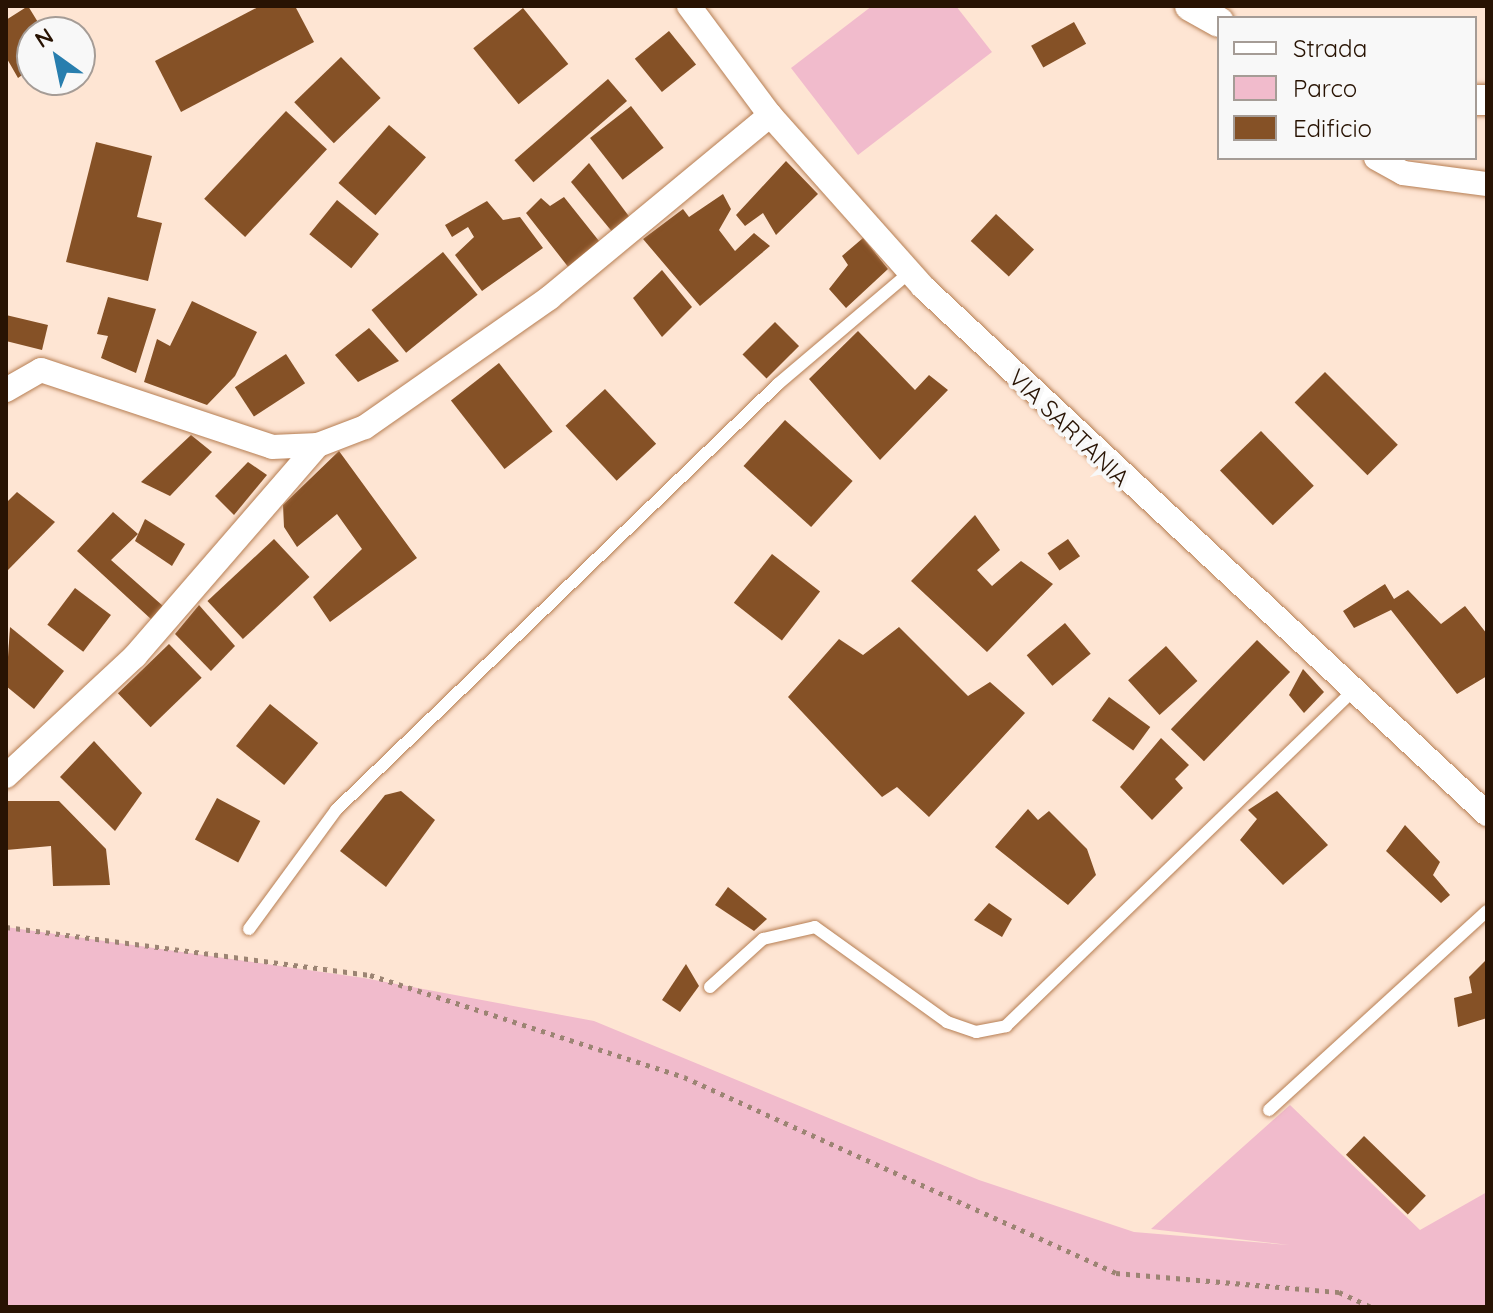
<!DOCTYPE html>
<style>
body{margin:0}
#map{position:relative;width:1493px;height:1313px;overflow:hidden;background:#fee5d3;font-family:Quicksand,sans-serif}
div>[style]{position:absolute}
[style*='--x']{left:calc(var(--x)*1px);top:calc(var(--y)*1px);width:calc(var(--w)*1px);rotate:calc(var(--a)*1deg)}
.green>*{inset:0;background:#f1bbcc}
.building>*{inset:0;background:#855126;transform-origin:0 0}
.path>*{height:5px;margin-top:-2.5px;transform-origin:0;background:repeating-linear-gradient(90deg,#9c8473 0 4px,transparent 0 10px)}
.roads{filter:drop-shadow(0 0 2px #b67e53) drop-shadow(0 0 2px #b67e53)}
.service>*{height:12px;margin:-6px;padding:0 6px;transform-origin:6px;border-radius:6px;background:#fff}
.minor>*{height:24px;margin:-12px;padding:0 12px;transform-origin:12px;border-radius:12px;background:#fff}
.tertiary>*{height:30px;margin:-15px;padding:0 15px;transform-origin:15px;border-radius:15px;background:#fff}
span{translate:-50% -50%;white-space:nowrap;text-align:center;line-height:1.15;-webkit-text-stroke:8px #f8f8f8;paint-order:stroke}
.street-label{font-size:24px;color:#281303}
.frame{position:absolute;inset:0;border:8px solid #281303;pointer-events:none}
.legend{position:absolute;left:1217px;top:16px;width:260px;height:144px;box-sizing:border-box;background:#f8f8f8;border:2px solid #a59c96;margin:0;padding:10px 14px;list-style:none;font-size:24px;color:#281303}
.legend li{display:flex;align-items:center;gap:16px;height:40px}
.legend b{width:40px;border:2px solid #a59c96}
.north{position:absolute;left:16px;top:16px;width:80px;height:80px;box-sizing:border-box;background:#f8f8f8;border:2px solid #a59c96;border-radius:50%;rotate:327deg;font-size:22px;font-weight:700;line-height:32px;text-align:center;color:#281303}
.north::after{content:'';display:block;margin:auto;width:28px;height:36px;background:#287eae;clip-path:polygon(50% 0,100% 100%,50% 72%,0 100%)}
</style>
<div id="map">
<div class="green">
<i style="clip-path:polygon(872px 6px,956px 6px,992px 52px,858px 155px,791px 68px)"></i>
<i style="clip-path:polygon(6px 927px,364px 978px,594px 1021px,979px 1180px,1134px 1232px,1289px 1245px,1151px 1229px,1290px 1105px,1420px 1230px,1487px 1192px,1487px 1307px,6px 1307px)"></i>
</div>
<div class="building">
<i style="clip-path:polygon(28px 6px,44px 32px,32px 32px,32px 68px,18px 78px,6px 57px,6px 20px)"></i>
<i style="clip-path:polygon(260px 6px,295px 6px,314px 42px,181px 112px,155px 61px)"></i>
<i style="left:523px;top:8px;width:72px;height:64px;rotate:51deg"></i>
<i style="left:1074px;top:22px;width:25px;height:49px;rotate:61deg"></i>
<i style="left:669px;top:31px;width:43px;height:44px;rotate:51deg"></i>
<i style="left:341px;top:57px;width:57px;height:65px;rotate:46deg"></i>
<i style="left:608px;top:79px;width:29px;height:124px;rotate:49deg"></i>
<i style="left:631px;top:106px;width:53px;height:52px;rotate:52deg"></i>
<i style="left:286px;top:111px;width:56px;height:120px;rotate:43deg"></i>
<i style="left:389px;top:125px;width:49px;height:77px;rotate:41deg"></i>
<i style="clip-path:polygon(96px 142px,152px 156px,137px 217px,162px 223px,148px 281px,66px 262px)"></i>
<i style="clip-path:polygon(786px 161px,818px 194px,776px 235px,763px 213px,745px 226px,736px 215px)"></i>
<i style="clip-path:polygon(589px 163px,631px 219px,614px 234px,571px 182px)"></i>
<i style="clip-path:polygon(723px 194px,731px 209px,719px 230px,735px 251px,754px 233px,770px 246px,700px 306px,643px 239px,683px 209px,689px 217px)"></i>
<i style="clip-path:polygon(564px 197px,599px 241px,569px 268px,526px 213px,541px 198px,550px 206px)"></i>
<i style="left:337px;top:200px;width:54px;height:44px;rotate:39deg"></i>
<i style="clip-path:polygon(487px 201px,503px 220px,520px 217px,543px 248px,482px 291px,455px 255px,474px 237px,468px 227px,452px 237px,445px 225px)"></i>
<i style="left:996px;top:214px;width:52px;height:37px;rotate:43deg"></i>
<i style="clip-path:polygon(863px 238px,888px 269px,846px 308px,829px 289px,848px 265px,842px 256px)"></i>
<i style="left:443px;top:252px;width:55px;height:92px;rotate:51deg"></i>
<i style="clip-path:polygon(662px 270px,692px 307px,662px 337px,633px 298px)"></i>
<i style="clip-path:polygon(108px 297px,156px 309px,136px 373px,101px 358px,108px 336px,97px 334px)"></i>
<i style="clip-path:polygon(192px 301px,257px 332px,235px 376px,207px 405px,144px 382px,157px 339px,170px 346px)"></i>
<i style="clip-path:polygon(6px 315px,48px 325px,42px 350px,6px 341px)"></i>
<i style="left:775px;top:322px;width:34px;height:46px;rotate:45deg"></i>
<i style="clip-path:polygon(369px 328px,399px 361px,358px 382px,335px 355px)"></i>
<i style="clip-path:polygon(858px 331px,915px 390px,929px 375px,948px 390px,880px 460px,809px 379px)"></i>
<i style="left:286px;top:354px;width:35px;height:61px;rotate:57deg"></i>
<i style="left:499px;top:363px;width:87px;height:61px;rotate:52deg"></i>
<i style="left:1325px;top:372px;width:103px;height:43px;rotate:45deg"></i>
<i style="left:605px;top:389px;width:75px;height:54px;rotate:47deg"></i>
<i style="left:785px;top:420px;width:91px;height:62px;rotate:42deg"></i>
<i style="left:1261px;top:431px;width:76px;height:57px;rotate:46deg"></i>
<i style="clip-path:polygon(191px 435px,212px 452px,170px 496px,141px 482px)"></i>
<i style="clip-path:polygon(339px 451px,417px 558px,330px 622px,313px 597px,362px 549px,337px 514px,297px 547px,284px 527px,283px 505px)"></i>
<i style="clip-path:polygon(248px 462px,267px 475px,234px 515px,215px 496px)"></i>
<i style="clip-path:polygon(17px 492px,55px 522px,8px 570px,6px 503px)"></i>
<i style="clip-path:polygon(113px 512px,138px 534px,111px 560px,163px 606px,152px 620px,77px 551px)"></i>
<i style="clip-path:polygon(975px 515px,1000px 550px,977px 570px,992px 586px,1021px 561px,1053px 584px,987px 652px,911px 581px)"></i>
<i style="clip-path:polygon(145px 519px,185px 544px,172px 566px,135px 541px)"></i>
<i style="left:274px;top:539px;width:52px;height:91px;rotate:47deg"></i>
<i style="left:1068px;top:539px;width:21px;height:25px;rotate:55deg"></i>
<i style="left:772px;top:554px;width:61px;height:62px;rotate:38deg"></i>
<i style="clip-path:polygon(1385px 584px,1394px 599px,1408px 590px,1441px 624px,1465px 606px,1487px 634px,1487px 676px,1457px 694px,1391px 610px,1354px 628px,1343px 611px)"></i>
<i style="left:75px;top:588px;width:45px;height:46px;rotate:37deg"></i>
<i style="clip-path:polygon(199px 605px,235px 646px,211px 671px,175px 634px)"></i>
<i style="left:1065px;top:623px;width:40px;height:50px;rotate:50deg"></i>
<i style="clip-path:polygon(10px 627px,64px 671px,34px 709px,6px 686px)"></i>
<i style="clip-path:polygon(899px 627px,968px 696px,990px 682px,1025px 713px,929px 817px,897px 787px,882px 797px,788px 697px,839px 639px,863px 655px)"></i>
<i style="left:1257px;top:640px;width:46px;height:124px;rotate:44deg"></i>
<i style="left:169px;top:644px;width:47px;height:71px;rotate:46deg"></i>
<i style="left:1166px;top:646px;width:47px;height:51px;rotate:48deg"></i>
<i style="clip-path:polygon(1303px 669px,1324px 692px,1304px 713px,1289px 695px)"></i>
<i style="left:1109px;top:697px;width:51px;height:29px;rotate:36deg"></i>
<i style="left:270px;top:704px;width:62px;height:54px;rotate:39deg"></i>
<i style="clip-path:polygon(1161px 738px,1189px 765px,1175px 779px,1183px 788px,1152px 820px,1120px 787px)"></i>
<i style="clip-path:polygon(94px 741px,142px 793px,115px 831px,60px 777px)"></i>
<i style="clip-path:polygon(401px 791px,435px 820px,386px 887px,340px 851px,385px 795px)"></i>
<i style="clip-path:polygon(1277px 791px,1328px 845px,1283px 885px,1240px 840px,1257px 819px,1248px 810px)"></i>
<i style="left:217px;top:798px;width:49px;height:47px;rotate:28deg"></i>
<i style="clip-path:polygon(6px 801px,59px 801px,106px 849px,110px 885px,53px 886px,51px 846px,6px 850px)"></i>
<i style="clip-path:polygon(1028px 809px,1038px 820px,1049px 811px,1087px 849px,1096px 875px,1068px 905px,995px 847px)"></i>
<i style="clip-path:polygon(1405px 825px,1440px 862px,1433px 875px,1450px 895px,1441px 903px,1386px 851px)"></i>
<i style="clip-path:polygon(728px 887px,767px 919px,754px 931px,715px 905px)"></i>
<i style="clip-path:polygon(989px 903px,1012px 919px,1002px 937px,974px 920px)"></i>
<i style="clip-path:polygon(1487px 959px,1487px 1018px,1458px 1027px,1454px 998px,1472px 993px,1469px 977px)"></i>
<i style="clip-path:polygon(686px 964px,699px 986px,680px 1012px,662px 1000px)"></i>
<i style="left:1364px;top:1136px;width:86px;height:26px;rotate:44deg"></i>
</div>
<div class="path">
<i style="--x:6;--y:927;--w:367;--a:7.5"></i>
<i style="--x:370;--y:975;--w:330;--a:18"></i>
<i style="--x:684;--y:1077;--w:474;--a:24.4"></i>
<i style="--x:1116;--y:1273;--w:224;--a:4.9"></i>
<i style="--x:1339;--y:1292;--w:35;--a:25"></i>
</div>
<div class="roads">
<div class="service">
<i style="--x:249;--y:929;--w:147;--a:-53.8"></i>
<i style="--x:336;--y:810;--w:614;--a:-43.94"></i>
<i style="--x:778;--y:384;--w:173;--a:-40.3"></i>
<i style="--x:710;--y:987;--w:72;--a:-42.2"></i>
<i style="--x:763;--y:939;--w:53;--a:-13"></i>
<i style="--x:815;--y:927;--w:163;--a:35.7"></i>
<i style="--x:947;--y:1022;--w:31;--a:19"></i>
<i style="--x:976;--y:1032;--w:31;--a:-11"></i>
<i style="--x:1006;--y:1026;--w:487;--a:-44"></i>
<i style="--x:1269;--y:1110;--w:295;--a:-42.4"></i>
</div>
<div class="minor">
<i style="--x:689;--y:6;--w:136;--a:53.4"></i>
<i style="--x:770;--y:115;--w:230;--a:48.3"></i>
<i style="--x:923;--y:287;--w:772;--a:43.06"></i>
<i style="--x:1376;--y:158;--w:31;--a:29"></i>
<i style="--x:1403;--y:173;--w:85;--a:7.5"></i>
<i style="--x:6;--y:390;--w:40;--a:-29.7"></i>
<i style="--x:41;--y:370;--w:243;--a:18.4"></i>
<i style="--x:272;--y:447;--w:46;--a:-2.5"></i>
<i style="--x:318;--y:445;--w:50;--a:-21"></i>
<i style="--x:365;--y:427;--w:225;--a:-35"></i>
<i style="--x:549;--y:298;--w:287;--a:-39.6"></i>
<i style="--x:6;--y:776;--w:176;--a:-42.9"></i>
<i style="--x:135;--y:656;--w:279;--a:-49.1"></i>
</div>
<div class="tertiary">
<i style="--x:1190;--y:6;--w:33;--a:29"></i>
<i style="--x:1475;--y:100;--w:12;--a:0"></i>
</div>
</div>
<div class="street-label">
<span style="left:1069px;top:428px;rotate:44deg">VIA SARTANIA</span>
</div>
<div class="frame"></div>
<ul class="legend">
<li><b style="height:10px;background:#fff"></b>Strada</li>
<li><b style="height:22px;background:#f1bbcc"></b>Parco</li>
<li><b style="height:22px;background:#855126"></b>Edificio</li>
</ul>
<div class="north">N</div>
</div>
